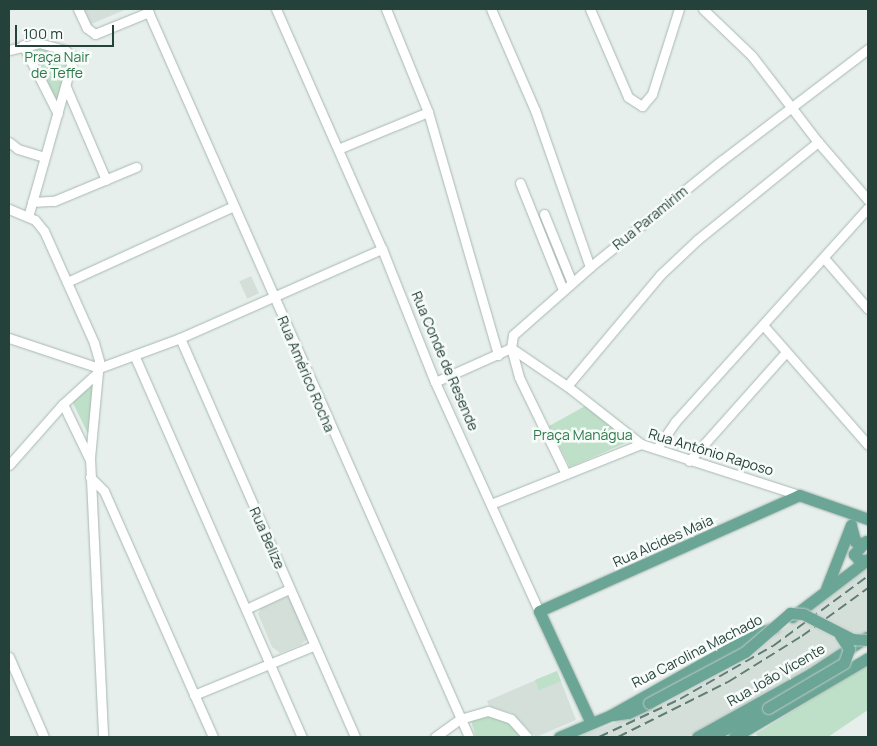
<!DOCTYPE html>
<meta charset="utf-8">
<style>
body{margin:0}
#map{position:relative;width:877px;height:746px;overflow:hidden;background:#e6efeb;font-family:Manrope,sans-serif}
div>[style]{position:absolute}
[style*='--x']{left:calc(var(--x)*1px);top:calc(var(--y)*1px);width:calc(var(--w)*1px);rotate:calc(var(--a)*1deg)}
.built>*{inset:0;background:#d4dfda;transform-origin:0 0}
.green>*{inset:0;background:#bfe0c8;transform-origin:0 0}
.roads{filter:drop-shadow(0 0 1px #a8b8b2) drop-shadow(0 0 1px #a8b8b2)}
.minor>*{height:9px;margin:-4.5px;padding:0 4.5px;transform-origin:4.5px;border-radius:4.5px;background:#fff}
.major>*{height:11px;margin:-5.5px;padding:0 5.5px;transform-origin:5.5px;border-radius:5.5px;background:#6aa596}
.rail>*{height:2px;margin-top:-1px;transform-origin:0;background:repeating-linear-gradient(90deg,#5f7d75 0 10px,transparent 0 15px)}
.bridges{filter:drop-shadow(0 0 1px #c2cac8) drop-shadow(0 0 1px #c2cac8)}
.major-bridge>*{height:11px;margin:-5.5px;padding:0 5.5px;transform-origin:5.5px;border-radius:5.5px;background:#6aa596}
span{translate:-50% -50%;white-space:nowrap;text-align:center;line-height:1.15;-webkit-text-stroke:5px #f7fbf9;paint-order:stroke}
.park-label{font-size:14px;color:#2d7a4b}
.street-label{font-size:14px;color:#24423a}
.frame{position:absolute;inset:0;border:10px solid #24423a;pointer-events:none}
.scale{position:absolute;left:15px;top:25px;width:99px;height:22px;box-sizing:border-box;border:2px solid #24423a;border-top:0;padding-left:6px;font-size:15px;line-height:18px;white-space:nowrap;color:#24423a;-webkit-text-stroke:4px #f7fbf9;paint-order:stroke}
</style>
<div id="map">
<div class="built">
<i style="clip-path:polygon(84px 9px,127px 9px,91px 24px)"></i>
<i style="left:251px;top:276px;width:19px;height:13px;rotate:65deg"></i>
<i style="clip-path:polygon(868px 567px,868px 630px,807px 670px,687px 737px,577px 737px,639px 714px,754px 651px)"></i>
<i style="clip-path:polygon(291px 595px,310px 637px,300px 645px,280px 653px,272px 647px,258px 614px,261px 608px)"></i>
<i style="clip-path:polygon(557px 671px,576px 720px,536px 737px,512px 713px,489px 706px,487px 701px)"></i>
</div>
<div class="green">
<i style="clip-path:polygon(34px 46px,77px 51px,67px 87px,56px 105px)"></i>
<i style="clip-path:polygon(96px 383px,89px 436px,72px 401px)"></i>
<i style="clip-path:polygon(587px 405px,630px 441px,570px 467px,549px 426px)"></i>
<i style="clip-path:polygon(868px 664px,868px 710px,828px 737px,758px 737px,756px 734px)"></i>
<i style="left:557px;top:671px;width:11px;height:24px;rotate:68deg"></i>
<i style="clip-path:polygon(489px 715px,507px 721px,522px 737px,476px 737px,471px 721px)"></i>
</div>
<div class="roads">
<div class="minor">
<i style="--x:78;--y:9;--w:21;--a:65"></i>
<i style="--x:87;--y:28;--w:10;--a:37"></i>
<i style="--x:95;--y:34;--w:58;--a:-22.2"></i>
<i style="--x:147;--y:9;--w:796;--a:66.14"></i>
<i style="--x:276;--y:9;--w:262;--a:66.2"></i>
<i style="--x:382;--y:249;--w:143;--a:68.3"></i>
<i style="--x:435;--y:382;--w:252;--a:65.6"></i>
<i style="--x:386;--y:9;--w:111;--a:67.8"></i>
<i style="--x:428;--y:112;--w:253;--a:73.9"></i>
<i style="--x:491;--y:9;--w:110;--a:66.5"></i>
<i style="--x:535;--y:110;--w:166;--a:70.7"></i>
<i style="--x:590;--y:9;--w:96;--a:66.6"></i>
<i style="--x:628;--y:97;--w:17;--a:33"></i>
<i style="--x:642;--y:106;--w:16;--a:-50"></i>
<i style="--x:652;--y:94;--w:89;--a:-72.4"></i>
<i style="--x:703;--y:9;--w:68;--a:43.8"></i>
<i style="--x:752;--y:56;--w:108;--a:52.5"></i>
<i style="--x:818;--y:142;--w:77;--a:49.2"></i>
<i style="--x:23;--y:45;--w:77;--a:63.1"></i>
<i style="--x:9;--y:50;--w:31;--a:-13"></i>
<i style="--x:39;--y:43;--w:27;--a:15"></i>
<i style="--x:65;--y:50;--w:11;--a:45"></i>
<i style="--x:73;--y:58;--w:165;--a:105.8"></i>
<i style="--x:66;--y:87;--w:101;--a:66.7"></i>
<i style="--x:9;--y:142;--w:11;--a:38"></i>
<i style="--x:18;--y:149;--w:27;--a:17"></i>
<i style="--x:338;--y:149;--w:97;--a:-22.3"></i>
<i style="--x:520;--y:183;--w:115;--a:68.1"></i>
<i style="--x:32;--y:202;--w:22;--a:-3"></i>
<i style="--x:54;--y:201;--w:89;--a:-22.5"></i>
<i style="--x:9;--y:209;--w:28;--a:23"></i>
<i style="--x:35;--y:220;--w:14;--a:51"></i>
<i style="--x:44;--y:231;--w:123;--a:65.9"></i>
<i style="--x:94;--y:343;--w:19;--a:74"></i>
<i style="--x:99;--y:361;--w:97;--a:95.3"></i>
<i style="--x:90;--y:458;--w:279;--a:87.3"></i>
<i style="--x:544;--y:214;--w:74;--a:67.9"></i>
<i style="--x:824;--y:258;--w:67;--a:49.2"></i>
<i style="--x:67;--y:282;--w:183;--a:-24.5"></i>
<i style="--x:763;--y:325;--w:159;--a:48.8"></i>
<i style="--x:9;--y:338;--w:95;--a:18.4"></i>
<i style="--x:180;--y:338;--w:436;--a:66.3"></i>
<i style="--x:511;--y:348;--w:68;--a:34.2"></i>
<i style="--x:567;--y:386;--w:94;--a:38.1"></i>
<i style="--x:135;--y:357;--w:415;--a:66.3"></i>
<i style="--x:99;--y:368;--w:86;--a:-20.3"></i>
<i style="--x:180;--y:338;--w:221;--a:-23.8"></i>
<i style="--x:435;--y:382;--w:83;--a:-24.1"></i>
<i style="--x:567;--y:386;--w:145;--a:-50"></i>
<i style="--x:660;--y:275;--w:51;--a:-43.4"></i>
<i style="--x:697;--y:240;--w:156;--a:-39"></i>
<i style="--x:63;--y:404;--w:60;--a:64.3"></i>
<i style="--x:657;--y:448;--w:32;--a:-55"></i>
<i style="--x:675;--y:422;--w:288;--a:-48"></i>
<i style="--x:689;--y:461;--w:146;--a:-48.3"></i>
<i style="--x:9;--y:465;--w:81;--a:-48.5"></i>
<i style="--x:63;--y:404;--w:47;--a:-42.4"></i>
<i style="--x:566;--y:474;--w:108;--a:-115.9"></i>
<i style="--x:519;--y:377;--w:30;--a:-105"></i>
<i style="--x:511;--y:348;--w:13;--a:-81"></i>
<i style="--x:513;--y:335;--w:103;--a:-41.4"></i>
<i style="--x:590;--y:267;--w:169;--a:-39"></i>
<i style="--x:721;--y:161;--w:185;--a:-37.3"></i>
<i style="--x:90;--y:477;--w:20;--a:45"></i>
<i style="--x:104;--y:491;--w:269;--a:66.1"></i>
<i style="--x:491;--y:504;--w:162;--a:-21.8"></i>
<i style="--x:641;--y:444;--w:166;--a:17.9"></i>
<i style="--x:246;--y:609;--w:47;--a:-24.9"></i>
<i style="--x:9;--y:657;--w:87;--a:66.4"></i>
<i style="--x:194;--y:695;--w:129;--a:-22.4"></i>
<i style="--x:435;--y:737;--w:31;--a:-36"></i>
<i style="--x:460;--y:719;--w:29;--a:-16"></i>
<i style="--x:488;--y:711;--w:24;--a:19"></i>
<i style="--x:511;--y:719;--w:24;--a:48"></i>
</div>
<div class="major">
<i style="--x:851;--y:526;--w:16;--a:75"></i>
<i style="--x:855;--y:541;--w:8;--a:23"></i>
<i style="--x:866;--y:541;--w:18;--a:133"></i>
<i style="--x:854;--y:554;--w:6;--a:51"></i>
<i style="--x:858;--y:559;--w:8;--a:14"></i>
<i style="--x:826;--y:589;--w:69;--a:-68.7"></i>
<i style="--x:792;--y:617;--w:96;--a:-37.3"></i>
<i style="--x:613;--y:715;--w:15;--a:-8"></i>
<i style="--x:628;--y:713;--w:23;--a:-25"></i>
<i style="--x:591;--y:723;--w:123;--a:-114.9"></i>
<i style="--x:539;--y:611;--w:285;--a:-24"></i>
<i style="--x:799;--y:495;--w:73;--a:19.2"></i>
<i style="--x:559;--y:737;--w:56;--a:-22.9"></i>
<i style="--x:611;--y:715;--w:165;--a:-29.4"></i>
<i style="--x:755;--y:634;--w:20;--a:-18"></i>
<i style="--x:697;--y:737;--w:129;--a:-29.1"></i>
<i style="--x:810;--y:674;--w:68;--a:-33"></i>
<i style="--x:709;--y:737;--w:66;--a:-26.2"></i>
<i style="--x:734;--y:737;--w:156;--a:-30.5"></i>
</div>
</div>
<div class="rail">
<i style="--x:599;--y:737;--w:89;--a:-25.1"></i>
<i style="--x:680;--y:699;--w:107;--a:-29.7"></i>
<i style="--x:773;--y:646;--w:118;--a:-36.4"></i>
<i style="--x:618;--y:737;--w:123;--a:-26.6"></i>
<i style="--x:728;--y:682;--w:87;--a:-31.9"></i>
<i style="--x:802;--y:636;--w:82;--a:-36"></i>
</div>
<div class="bridges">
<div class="major-bridge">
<i style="--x:649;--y:703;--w:109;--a:-28"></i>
<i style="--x:745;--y:652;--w:60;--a:-40.9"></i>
<i style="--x:790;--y:613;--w:13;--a:4"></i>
<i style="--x:803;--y:614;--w:55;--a:27"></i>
<i style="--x:852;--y:639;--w:16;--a:4"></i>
<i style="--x:768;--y:708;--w:88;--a:-30.6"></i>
<i style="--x:844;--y:663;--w:15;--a:-70"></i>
<i style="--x:849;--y:649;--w:17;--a:-123"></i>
</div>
</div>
<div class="park-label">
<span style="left:57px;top:65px">Praça Nair<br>de Teffe</span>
<span style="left:583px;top:435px">Praça Manágua</span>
</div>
<div class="street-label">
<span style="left:650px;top:218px;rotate:-39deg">Rua Paramirim</span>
<span style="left:445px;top:361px;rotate:67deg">Rua Conde de Resende</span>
<span style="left:306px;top:374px;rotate:67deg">Rua Américo Rocha</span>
<span style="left:711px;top:452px;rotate:17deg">Rua Antônio Raposo</span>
<span style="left:267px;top:538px;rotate:66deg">Rua Belize</span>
<span style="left:663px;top:541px;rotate:-24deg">Rua Alcides Maia</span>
<span style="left:697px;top:651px;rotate:-27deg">Rua Carolina Machado</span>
<span style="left:776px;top:675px;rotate:-30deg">Rua João Vicente</span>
</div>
<div class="frame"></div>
<div class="scale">100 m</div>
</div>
